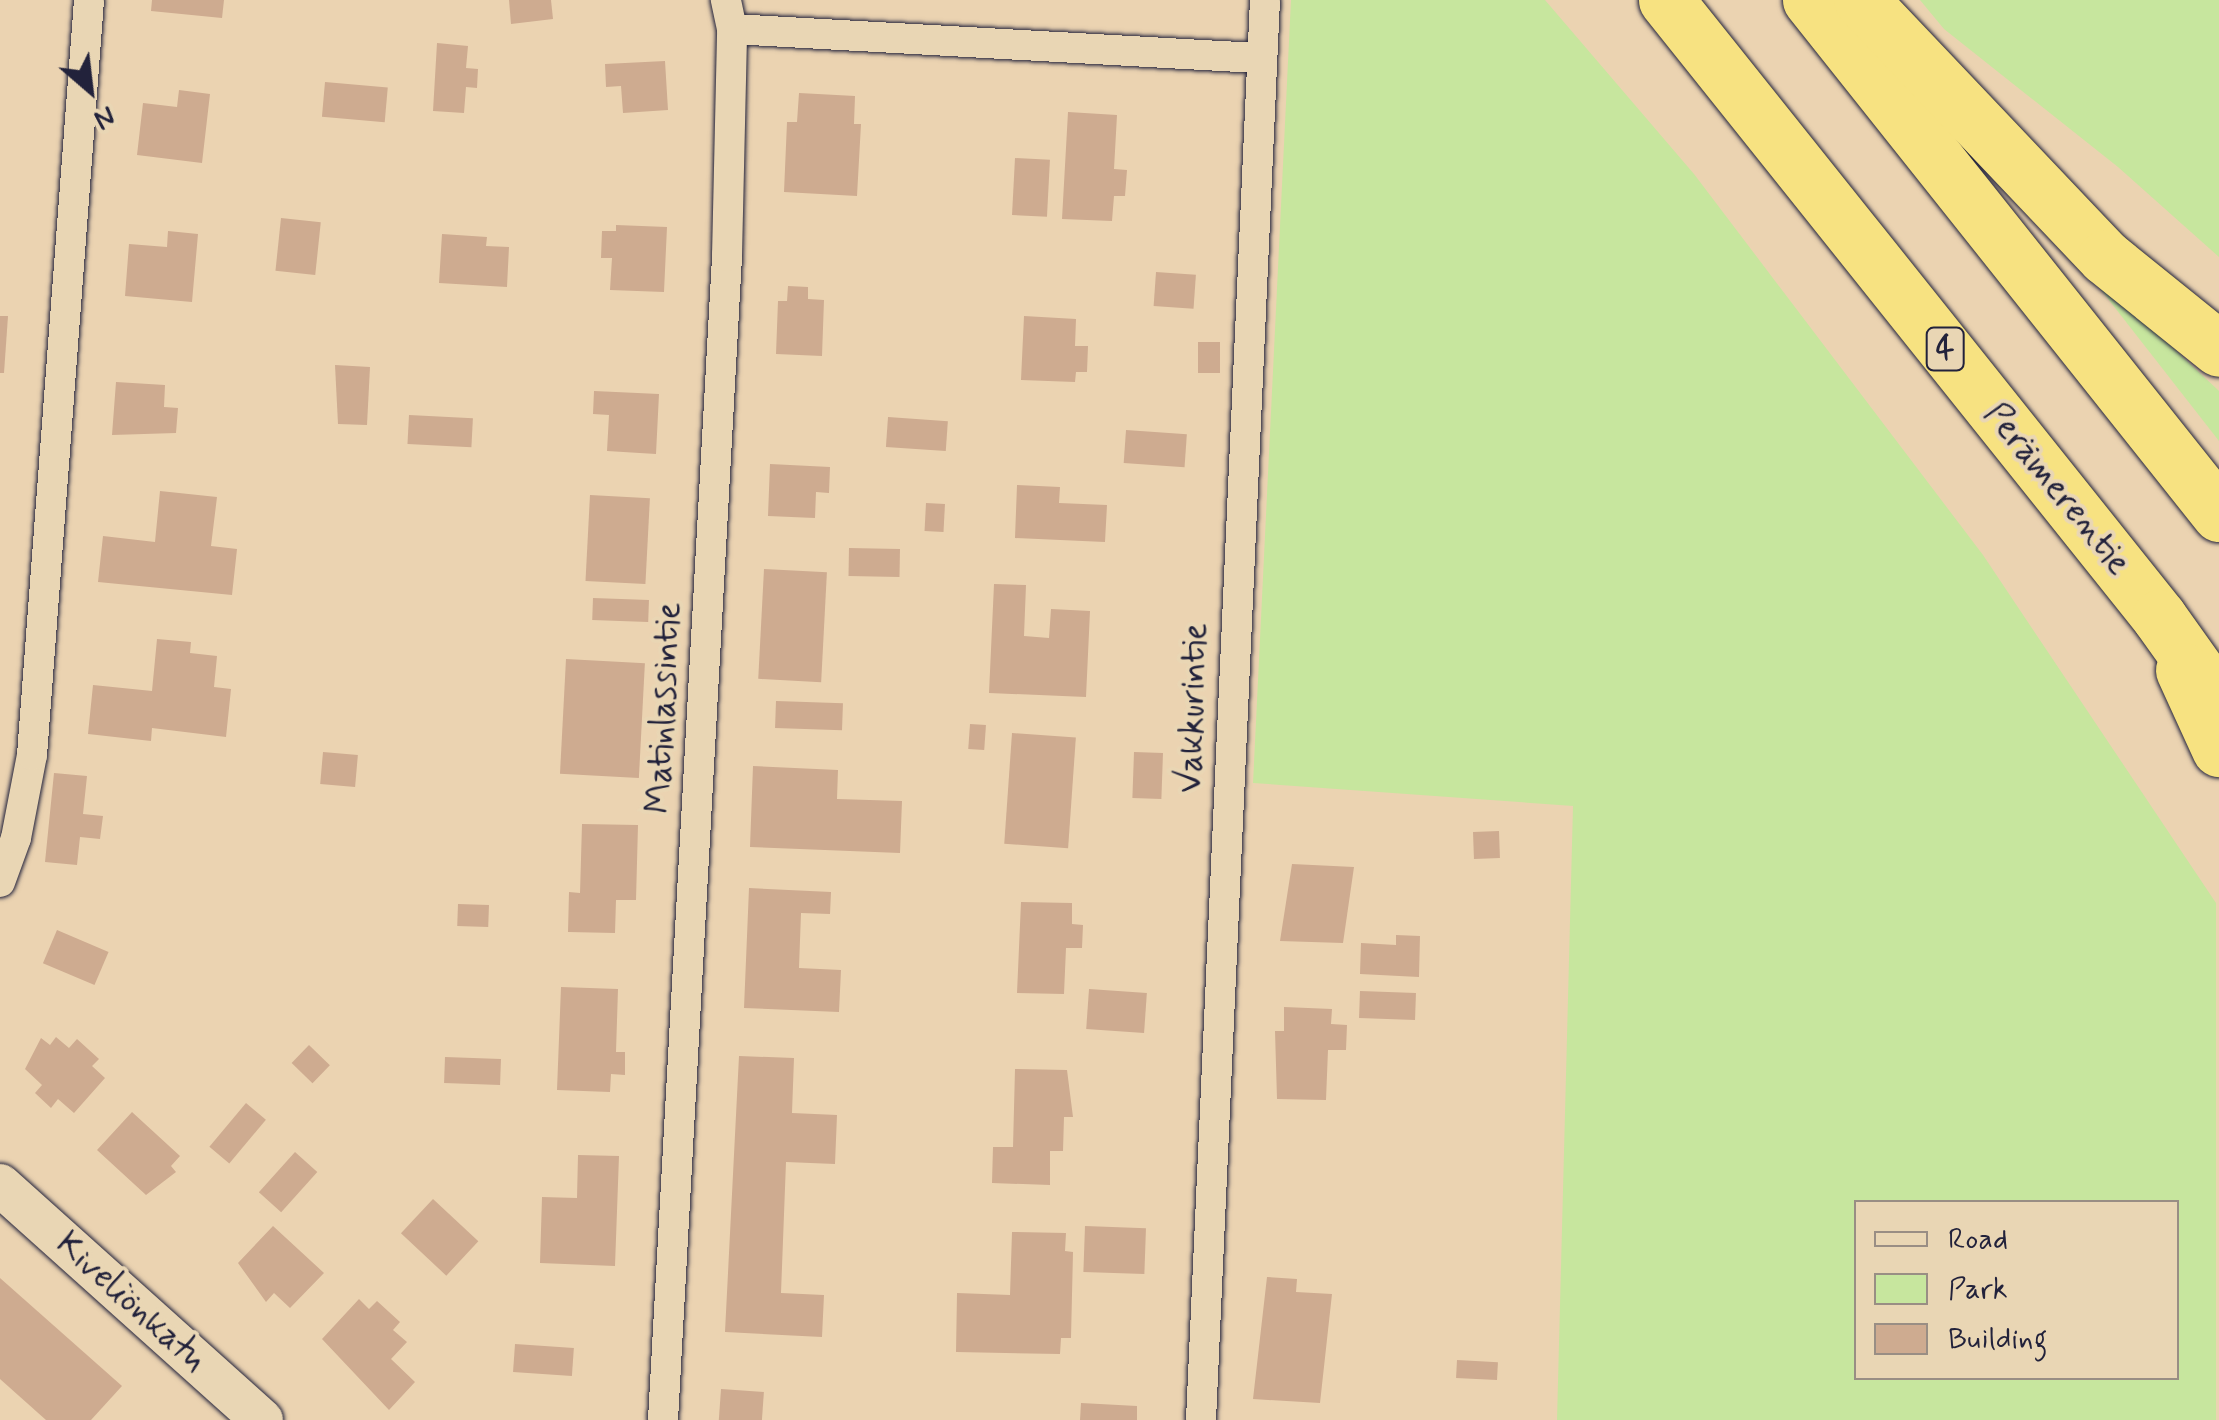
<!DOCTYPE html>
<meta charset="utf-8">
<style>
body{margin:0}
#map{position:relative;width:2219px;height:1420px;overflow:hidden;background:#ebd3b1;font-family:Mynerve,sans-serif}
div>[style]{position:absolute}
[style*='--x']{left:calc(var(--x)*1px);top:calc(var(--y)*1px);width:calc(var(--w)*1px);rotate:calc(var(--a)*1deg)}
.green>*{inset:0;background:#c7e69e}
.building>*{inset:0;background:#ceab90;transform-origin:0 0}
.roads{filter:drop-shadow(0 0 2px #22223b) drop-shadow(0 0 2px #22223b)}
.street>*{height:30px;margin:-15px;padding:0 15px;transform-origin:15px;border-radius:15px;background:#e9d6b4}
.secondary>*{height:42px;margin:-21px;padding:0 21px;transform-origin:21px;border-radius:21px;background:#e9d6b4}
.highway>*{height:55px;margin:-27.5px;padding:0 27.5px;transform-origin:27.5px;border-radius:27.5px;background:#f7e281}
span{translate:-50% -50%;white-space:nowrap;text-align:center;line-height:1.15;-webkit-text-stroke:8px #e9d6b4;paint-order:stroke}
.shield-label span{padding:2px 8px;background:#e9d6b4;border:2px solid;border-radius:8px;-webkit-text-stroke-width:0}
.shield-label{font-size:32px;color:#22223b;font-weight:700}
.street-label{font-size:35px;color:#22223b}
.legend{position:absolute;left:1854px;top:1200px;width:325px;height:180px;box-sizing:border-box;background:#e9d6b4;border:2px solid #998e84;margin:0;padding:12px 18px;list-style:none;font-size:30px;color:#22223b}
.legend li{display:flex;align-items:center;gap:20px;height:50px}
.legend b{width:50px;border:2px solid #998e84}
.north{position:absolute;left:40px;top:40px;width:100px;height:100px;-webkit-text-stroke:8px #e9d6b4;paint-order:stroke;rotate:152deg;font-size:28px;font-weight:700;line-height:40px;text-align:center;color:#22223b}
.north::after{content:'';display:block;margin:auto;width:35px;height:45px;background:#22223b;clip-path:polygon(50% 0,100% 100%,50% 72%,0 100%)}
</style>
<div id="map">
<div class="green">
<i style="clip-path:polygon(evenodd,1291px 0,1545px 0,1694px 174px,1983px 555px,2216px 903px,2216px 1420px,1557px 1420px,1573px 806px,1253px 783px,1291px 0,1856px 1202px,2176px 1202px,2176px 1378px,1856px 1378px,1856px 1202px)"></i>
<i style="clip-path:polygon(1920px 0,2219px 0,2219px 257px,2118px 167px,1944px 29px)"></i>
<i style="clip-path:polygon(2073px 254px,2219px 391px,2219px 441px)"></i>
</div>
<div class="building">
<i style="clip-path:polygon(152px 0,224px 0,222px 18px,151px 11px)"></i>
<i style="clip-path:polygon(509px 0,551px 0,553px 19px,511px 24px)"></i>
<i style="clip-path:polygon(437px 43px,468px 46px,466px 68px,478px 69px,477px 88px,466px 87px,464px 113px,433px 111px)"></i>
<i style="clip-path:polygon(665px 61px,668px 110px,623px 113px,621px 86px,606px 87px,605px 64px)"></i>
<i style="left:325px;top:82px;width:63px;height:35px;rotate:5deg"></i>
<i style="clip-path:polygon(179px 90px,210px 94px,202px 163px,137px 155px,143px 103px,177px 107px)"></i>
<i style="clip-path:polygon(799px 93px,855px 96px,854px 124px,861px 124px,857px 196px,784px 192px,787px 122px,797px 122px)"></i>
<i style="clip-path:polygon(1068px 112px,1117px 115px,1114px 169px,1127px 170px,1125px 196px,1114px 196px,1112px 221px,1062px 219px)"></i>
<i style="left:1015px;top:158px;width:35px;height:57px;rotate:3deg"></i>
<i style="left:281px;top:218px;width:40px;height:53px;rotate:6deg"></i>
<i style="clip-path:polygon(616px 225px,667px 227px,664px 292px,610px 290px,612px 258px,601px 258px,602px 231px,616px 231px)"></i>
<i style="clip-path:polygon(168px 231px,198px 234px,192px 302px,125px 296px,129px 244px,167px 247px)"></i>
<i style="clip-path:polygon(442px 234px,487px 237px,486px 246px,509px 247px,507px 287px,439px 283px)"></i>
<i style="left:1156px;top:272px;width:40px;height:34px;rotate:4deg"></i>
<i style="clip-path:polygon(788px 286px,808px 287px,808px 299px,824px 300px,822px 356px,776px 354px,778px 301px,787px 301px)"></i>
<i style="clip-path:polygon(0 316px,8px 316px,4px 373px,0 373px)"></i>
<i style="clip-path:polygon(1024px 316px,1076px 319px,1075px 346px,1088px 346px,1087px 372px,1076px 372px,1075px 382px,1021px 380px)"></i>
<i style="left:1198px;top:342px;width:22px;height:31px"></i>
<i style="clip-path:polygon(335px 365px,370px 367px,367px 425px,338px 424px)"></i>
<i style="clip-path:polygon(116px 382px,165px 385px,164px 407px,178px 408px,176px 433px,112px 435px)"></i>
<i style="clip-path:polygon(594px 391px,659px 394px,656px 454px,607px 451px,609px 415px,593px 414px)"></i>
<i style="left:409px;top:415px;width:64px;height:29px;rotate:3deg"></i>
<i style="left:888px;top:417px;width:60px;height:30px;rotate:4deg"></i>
<i style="left:1126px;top:430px;width:61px;height:33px;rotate:4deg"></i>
<i style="clip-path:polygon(770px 464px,830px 467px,829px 493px,816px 492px,815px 518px,768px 516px)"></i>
<i style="clip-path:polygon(1017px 485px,1060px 487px,1059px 503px,1107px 505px,1105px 542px,1015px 538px)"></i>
<i style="clip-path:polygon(160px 491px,217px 497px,211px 546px,237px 549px,232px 595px,98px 582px,103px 536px,155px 542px)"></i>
<i style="left:590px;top:495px;width:60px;height:86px;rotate:3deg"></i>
<i style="left:926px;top:503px;width:19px;height:28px;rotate:3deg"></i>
<i style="left:849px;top:548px;width:51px;height:28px;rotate:1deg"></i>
<i style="left:764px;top:569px;width:63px;height:110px;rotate:3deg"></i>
<i style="clip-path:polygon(994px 584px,1026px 585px,1024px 636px,1049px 638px,1051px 609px,1090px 611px,1086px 697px,989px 693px)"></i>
<i style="left:593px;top:598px;width:56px;height:22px;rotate:2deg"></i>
<i style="clip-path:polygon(157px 639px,191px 642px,190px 653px,217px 656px,214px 687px,231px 689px,226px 737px,152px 728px,151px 741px,88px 734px,93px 685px,152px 691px)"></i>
<i style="left:566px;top:659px;width:79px;height:115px;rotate:3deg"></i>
<i style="left:776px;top:701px;width:67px;height:27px;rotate:2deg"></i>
<i style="left:970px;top:724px;width:16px;height:25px;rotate:4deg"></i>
<i style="left:1012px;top:733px;width:64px;height:111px;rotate:4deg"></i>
<i style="left:323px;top:752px;width:35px;height:32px;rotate:5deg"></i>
<i style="left:1134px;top:752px;width:29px;height:46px;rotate:2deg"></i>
<i style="clip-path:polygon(753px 766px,838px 770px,837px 799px,902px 801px,900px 853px,750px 847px)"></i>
<i style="clip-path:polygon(54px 773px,87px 776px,83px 814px,103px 816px,100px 839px,80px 837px,77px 865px,45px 862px)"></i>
<i style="clip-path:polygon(582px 824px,638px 825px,636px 900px,616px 900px,615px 933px,568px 932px,569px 892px,580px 893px)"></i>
<i style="left:1499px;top:831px;width:27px;height:26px;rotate:88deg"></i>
<i style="clip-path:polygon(1292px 864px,1354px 867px,1343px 943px,1280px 941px)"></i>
<i style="clip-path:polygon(749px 888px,831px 892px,830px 914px,801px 913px,799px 968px,841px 970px,839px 1012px,744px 1008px)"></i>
<i style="clip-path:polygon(1021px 902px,1072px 903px,1072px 924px,1083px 925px,1082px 948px,1066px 948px,1064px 994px,1017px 993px)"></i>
<i style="left:458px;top:904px;width:31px;height:22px;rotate:2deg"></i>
<i style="left:57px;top:930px;width:56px;height:36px;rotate:23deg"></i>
<i style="clip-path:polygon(1396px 935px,1420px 936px,1419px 977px,1360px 974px,1361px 943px,1396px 945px)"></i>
<i style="clip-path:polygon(561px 987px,618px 989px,616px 1052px,625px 1052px,625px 1075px,611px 1074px,610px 1092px,557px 1090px)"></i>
<i style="left:1089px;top:989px;width:58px;height:40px;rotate:4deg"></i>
<i style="left:1360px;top:991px;width:56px;height:27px;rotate:2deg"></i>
<i style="clip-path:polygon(1284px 1007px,1332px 1009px,1331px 1024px,1347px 1025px,1346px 1050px,1328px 1050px,1326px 1100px,1277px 1099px,1275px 1031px,1284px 1031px)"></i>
<i style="clip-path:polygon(56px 1037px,69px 1048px,77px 1039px,99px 1059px,92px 1066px,105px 1078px,74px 1113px,58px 1099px,51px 1108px,35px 1093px,42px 1085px,25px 1069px,41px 1038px,50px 1045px)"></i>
<i style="left:309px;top:1045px;width:29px;height:25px;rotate:44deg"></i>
<i style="clip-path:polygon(739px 1056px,794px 1058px,792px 1113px,837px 1115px,835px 1164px,786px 1162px,781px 1293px,824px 1295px,822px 1337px,725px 1332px)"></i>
<i style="left:445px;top:1057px;width:56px;height:26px;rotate:2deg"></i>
<i style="clip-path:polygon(1015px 1069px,1067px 1070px,1073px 1117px,1064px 1117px,1063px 1151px,1050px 1151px,1050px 1185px,992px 1183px,993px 1147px,1013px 1147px)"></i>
<i style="left:246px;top:1103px;width:26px;height:57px;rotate:40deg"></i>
<i style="clip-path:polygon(132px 1112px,180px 1156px,171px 1166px,176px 1172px,146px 1195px,97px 1150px)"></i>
<i style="left:295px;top:1152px;width:30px;height:54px;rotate:42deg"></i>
<i style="clip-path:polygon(578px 1155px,619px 1156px,615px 1266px,540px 1263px,542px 1197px,577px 1198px)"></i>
<i style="left:433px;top:1199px;width:62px;height:47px;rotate:43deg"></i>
<i style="clip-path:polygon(273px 1226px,324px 1273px,290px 1308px,274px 1293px,266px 1302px,238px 1263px)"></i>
<i style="left:1085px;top:1226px;width:61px;height:46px;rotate:2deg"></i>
<i style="clip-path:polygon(1012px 1232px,1066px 1233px,1065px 1251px,1073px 1252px,1071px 1338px,1061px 1338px,1060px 1354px,956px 1352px,957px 1293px,1010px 1295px)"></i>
<i style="clip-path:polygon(1267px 1277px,1297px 1279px,1296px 1292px,1332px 1294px,1320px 1403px,1253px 1399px)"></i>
<i style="clip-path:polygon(0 1278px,122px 1386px,91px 1420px,46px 1420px,0 1379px)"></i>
<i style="clip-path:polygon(359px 1299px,369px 1309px,377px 1301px,400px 1322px,393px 1330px,407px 1342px,391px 1359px,415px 1382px,389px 1410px,322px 1339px)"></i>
<i style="left:515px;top:1344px;width:59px;height:28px;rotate:4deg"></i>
<i style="left:1457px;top:1360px;width:41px;height:18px;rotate:3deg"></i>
<i style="left:721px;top:1389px;width:43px;height:31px;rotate:4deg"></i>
<i style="clip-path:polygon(1081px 1403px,1137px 1406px,1137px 1420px,1080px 1420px)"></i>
</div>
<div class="roads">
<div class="street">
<i style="--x:732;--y:29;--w:527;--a:3.16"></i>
<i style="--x:0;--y:882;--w:47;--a:-70"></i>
<i style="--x:16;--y:838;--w:85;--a:-79.1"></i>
<i style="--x:32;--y:755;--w:757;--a:-85.68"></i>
<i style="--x:663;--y:1420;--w:1166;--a:-86.85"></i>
<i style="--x:727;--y:256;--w:227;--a:-88.7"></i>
<i style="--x:732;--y:29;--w:30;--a:-102"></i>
<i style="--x:1201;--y:1420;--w:1421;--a:-87.42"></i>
</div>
<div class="secondary">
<i style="--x:0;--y:1185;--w:352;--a:41.9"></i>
</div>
<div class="highway">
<i style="--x:1666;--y:0;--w:790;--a:51.37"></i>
<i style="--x:2159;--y:617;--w:103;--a:54.5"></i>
<i style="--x:1810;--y:0;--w:657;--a:51.49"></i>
<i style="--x:1861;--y:0;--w:354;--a:46.5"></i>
<i style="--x:2105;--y:257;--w:146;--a:38.9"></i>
<i style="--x:2183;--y:670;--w:87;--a:65.5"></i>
</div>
</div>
<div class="shield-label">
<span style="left:1945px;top:349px">4</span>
</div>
<div class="street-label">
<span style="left:2057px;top:489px;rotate:51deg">Perämerentie</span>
<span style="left:664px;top:708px;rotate:-87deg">Matinlassintie</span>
<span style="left:1193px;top:708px;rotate:-88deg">Vakkurintie</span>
<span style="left:131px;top:1302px;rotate:42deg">Kiveliönkatu</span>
</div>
<ul class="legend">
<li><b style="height:12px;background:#e9d6b4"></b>Road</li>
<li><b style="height:28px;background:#c7e69e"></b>Park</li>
<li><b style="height:28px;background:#ceab90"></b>Building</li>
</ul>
<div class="north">N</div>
</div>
